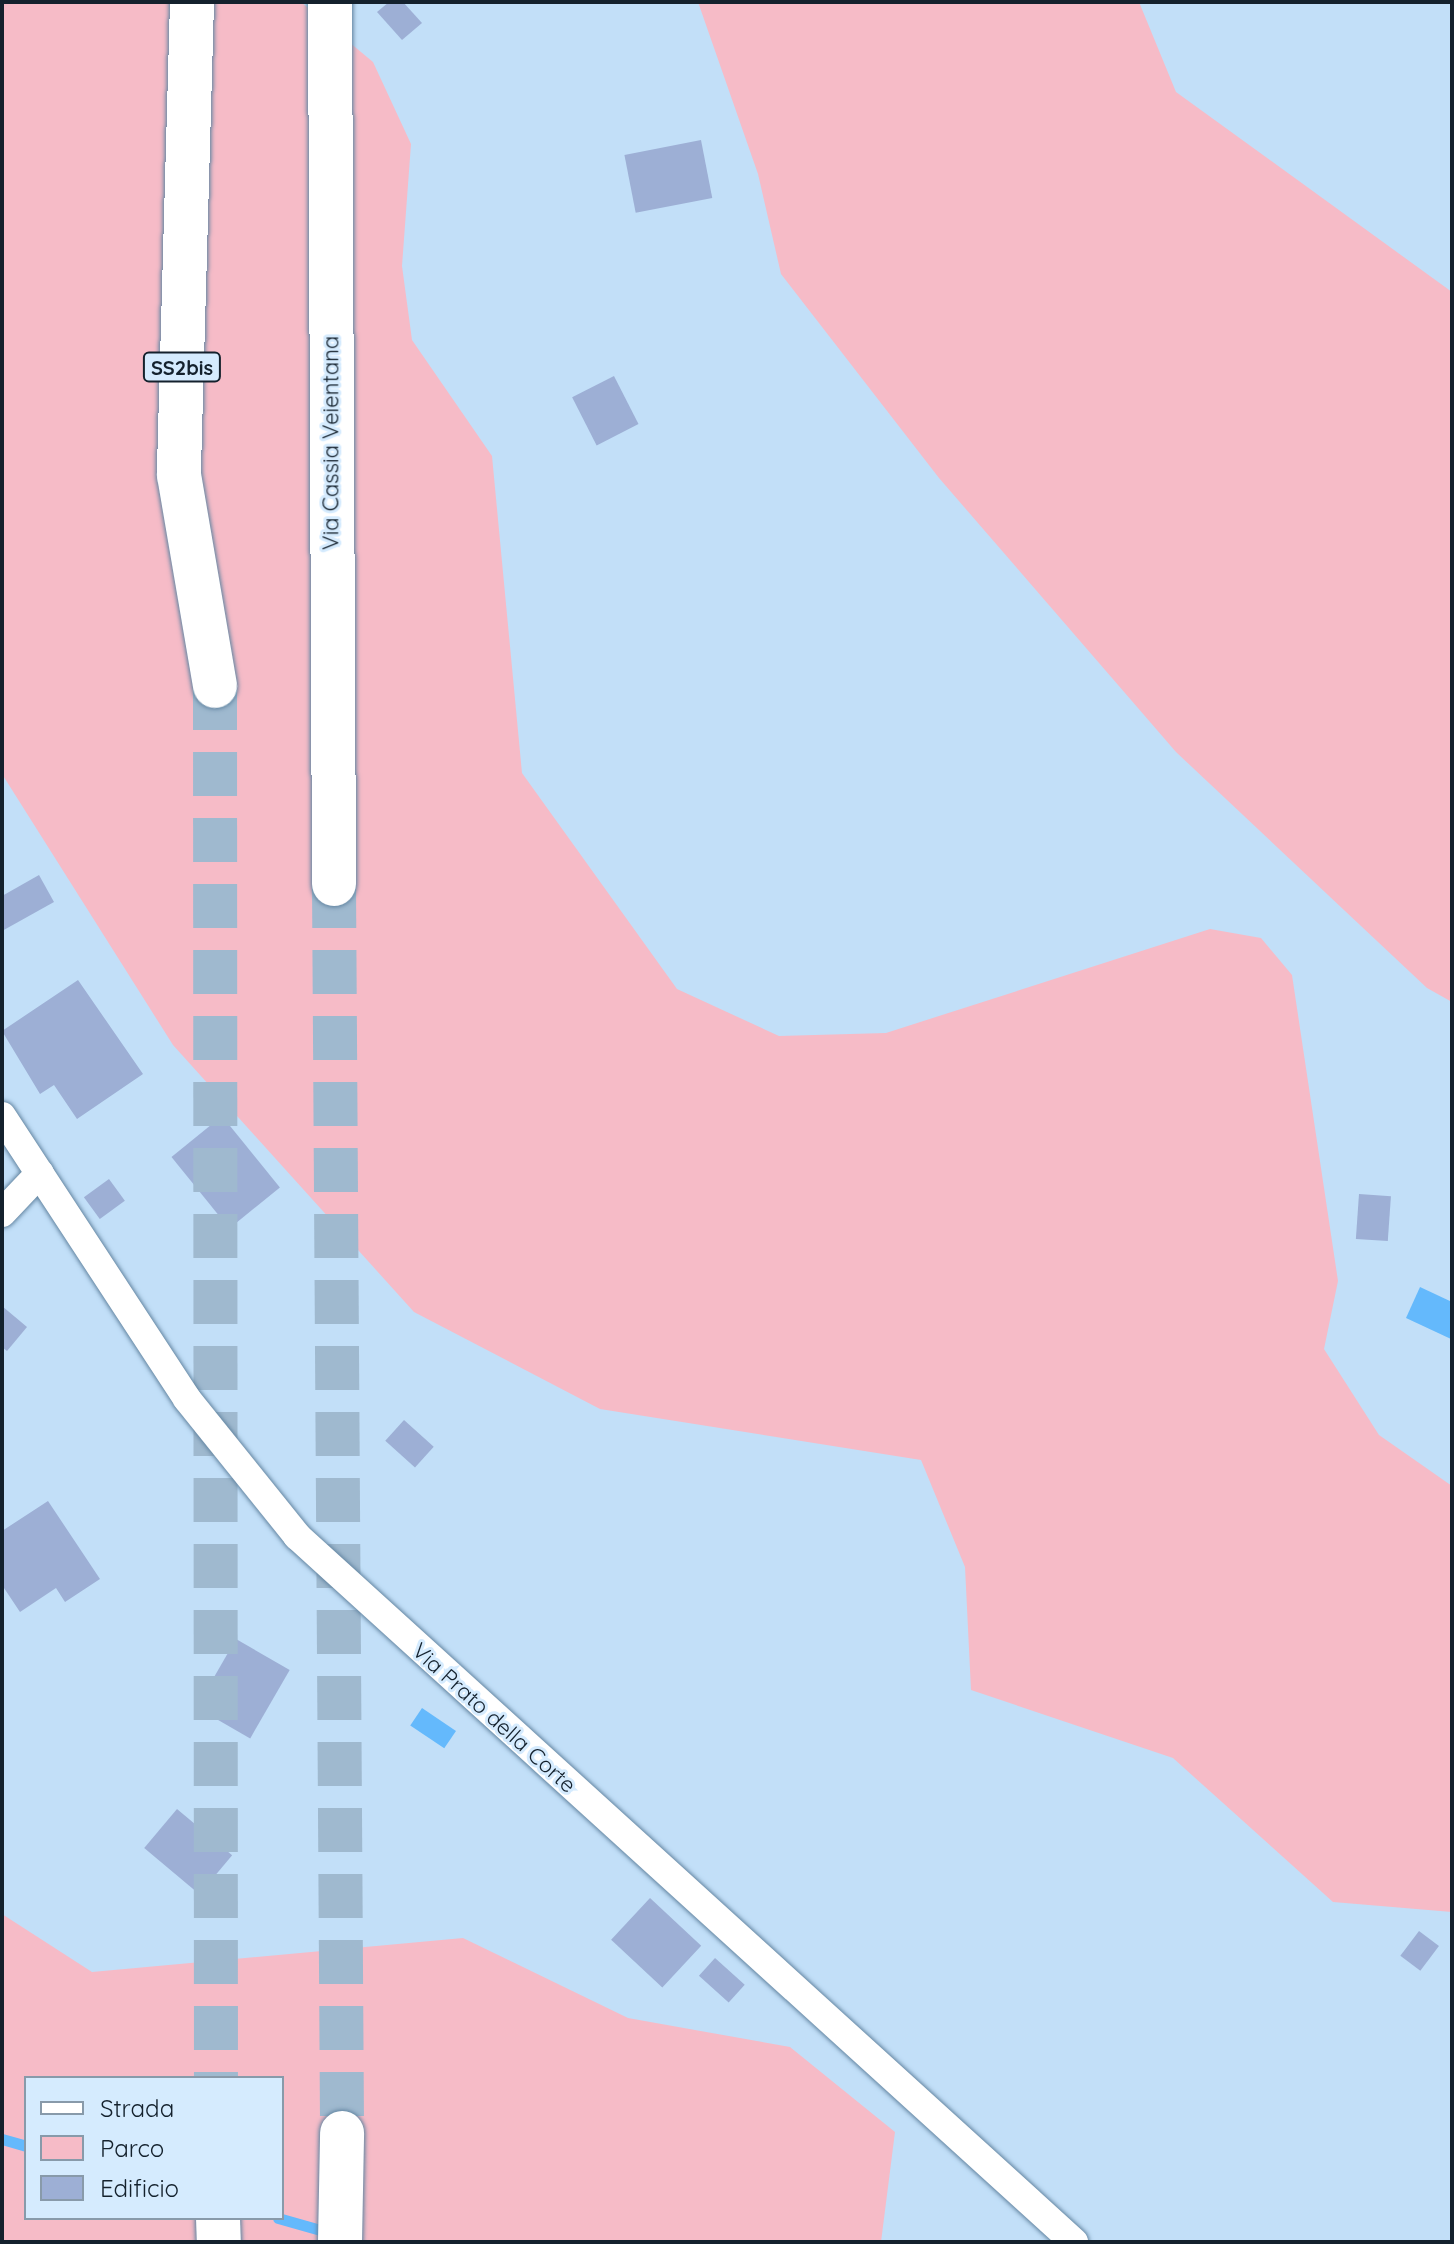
<!DOCTYPE html>
<style>
body{margin:0}
#map{position:relative;width:1454px;height:2244px;overflow:hidden;background:#c2dff8;font-family:Quicksand,sans-serif}
div>[style]{position:absolute}
[style*='--x']{left:calc(var(--x)*1px);top:calc(var(--y)*1px);width:calc(var(--w)*1px);rotate:calc(var(--a)*1deg)}
.green>*{inset:0;background:#f6bbc7}
.water>*{inset:0;background:#64b9fc;transform-origin:0 0}
.stream>*{height:11px;margin:-5.5px;padding:0 5.5px;transform-origin:5.5px;border-radius:5.5px;background:#64b9fc}
.building>*{inset:0;background:#9dafd5;transform-origin:0 0}
.trunk-tunnel>*{height:44px;margin-top:-22px;transform-origin:0;background:repeating-linear-gradient(90deg,#9fb9cf 0 44px,transparent 0 66px)}
.roads{filter:drop-shadow(0 0 2px #6486a2) drop-shadow(0 0 2px #6486a2)}
.minor>*{height:28px;margin:-14px;padding:0 14px;transform-origin:14px;border-radius:14px;background:#fff}
.trunk>*{height:44px;margin:-22px;padding:0 22px;transform-origin:22px;border-radius:22px;background:#fff}
span{translate:-50% -50%;white-space:nowrap;text-align:center;line-height:1.15;-webkit-text-stroke:6px #d5ebfe;paint-order:stroke}
.shield-label span{padding:2px 6px;background:#d5ebfe;border:2px solid;border-radius:6px;-webkit-text-stroke-width:0}
.shield-label{font-size:20px;color:#14212d;font-weight:700}
.street-label{font-size:22px;color:#14212d}
.frame{position:absolute;inset:0;border:4px solid #14212d;pointer-events:none}
.legend{position:absolute;left:24px;top:2076px;width:260px;height:144px;box-sizing:border-box;background:#d5ebfe;border:2px solid #889aaa;margin:0;padding:10px 14px;list-style:none;font-size:24px;color:#14212d}
.legend li{display:flex;align-items:center;gap:16px;height:40px}
.legend b{width:40px;border:2px solid #889aaa}
</style>
<div id="map">
<div class="green">
<i style="clip-path:polygon(2px 2px,301px 2px,373px 62px,411px 144px,402px 266px,412px 340px,492px 456px,522px 773px,677px 989px,779px 1036px,886px 1033px,1210px 929px,1261px 938px,1292px 975px,1338px 1281px,1324px 1349px,1379px 1435px,1452px 1486px,1452px 1912px,1333px 1902px,1173px 1758px,971px 1690px,965px 1567px,921px 1460px,600px 1409px,414px 1312px,173px 1045px,2px 774px)"></i>
<i style="clip-path:polygon(698px 2px,1139px 2px,1176px 92px,1452px 292px,1452px 1002px,1427px 988px,1176px 752px,939px 478px,781px 274px,758px 174px)"></i>
<i style="clip-path:polygon(evenodd,2px 1914px,92px 1972px,463px 1938px,628px 2018px,790px 2047px,895px 2132px,881px 2242px,2px 2242px,2px 1914px,26px 2078px,282px 2078px,282px 2218px,26px 2218px,26px 2078px)"></i>
</div>
<div class="water">
<i style="clip-path:polygon(1420px 1287px,1452px 1302px,1451px 1339px,1406px 1318px)"></i>
<i style="left:422px;top:1708px;width:41px;height:21px;rotate:34deg"></i>
</div>
<div class="stream">
<i style="--x:2;--y:2139;--w:25;--a:16"></i>
<i style="--x:278;--y:2218;--w:55;--a:15.8"></i>
</div>
<div class="building">
<i style="clip-path:polygon(389px 2px,403px 2px,422px 23px,402px 40px,377px 12px)"></i>
<i style="left:701px;top:140px;width:59px;height:78px;rotate:79deg"></i>
<i style="left:614px;top:376px;width:54px;height:47px;rotate:63deg"></i>
<i style="clip-path:polygon(39px 875px,54px 902px,2px 931px,2px 896px)"></i>
<i style="clip-path:polygon(78px 980px,143px 1074px,77px 1119px,54px 1085px,40px 1094px,2px 1031px)"></i>
<i style="left:222px;top:1116px;width:92px;height:65px;rotate:51deg"></i>
<i style="left:109px;top:1179px;width:27px;height:31px;rotate:54deg"></i>
<i style="left:1359px;top:1194px;width:32px;height:45px;rotate:4deg"></i>
<i style="clip-path:polygon(2px 1306px,27px 1327px,7px 1351px,2px 1347px)"></i>
<i style="left:404px;top:1420px;width:40px;height:28px;rotate:42deg"></i>
<i style="clip-path:polygon(48px 1501px,100px 1579px,65px 1602px,56px 1588px,20px 1612px,2px 1585px,2px 1531px)"></i>
<i style="left:236px;top:1639px;width:62px;height:79px;rotate:30deg"></i>
<i style="left:177px;top:1809px;width:72px;height:51px;rotate:40deg"></i>
<i style="left:650px;top:1898px;width:70px;height:57px;rotate:43deg"></i>
<i style="left:1419px;top:1931px;width:25px;height:31px;rotate:37deg"></i>
<i style="left:715px;top:1958px;width:40px;height:24px;rotate:42deg"></i>
</div>
<div class="trunk-tunnel">
<i style="--x:215;--y:686;--w:1392;--a:89.96"></i>
<i style="--x:334;--y:884;--w:1249;--a:89.63"></i>
</div>
<div class="roads">
<div class="minor">
<i style="--x:2;--y:1116;--w:338;--a:56.8"></i>
<i style="--x:187;--y:1399;--w:176;--a:51.2"></i>
<i style="--x:297;--y:1536;--w:1050;--a:42.26"></i>
<i style="--x:2;--y:1213;--w:55;--a:-46.5"></i>
</div>
<div class="trunk">
<i style="--x:192;--y:2;--w:473;--a:91.6"></i>
<i style="--x:179;--y:475;--w:214;--a:80.3"></i>
<i style="--x:330;--y:2;--w:882;--a:89.74"></i>
<i style="--x:218;--y:2218;--w:24;--a:88"></i>
<i style="--x:340;--y:2242;--w:109;--a:-88.9"></i>
</div>
</div>
<div class="shield-label">
<span style="left:182px;top:367px">SS2bis</span>
</div>
<div class="street-label">
<span style="left:331px;top:443px;rotate:-90deg">Via Cassia Veientana</span>
<span style="left:494px;top:1718px;rotate:42deg">Via Prato della Corte</span>
</div>
<div class="frame"></div>
<ul class="legend">
<li><b style="height:10px;background:#fff"></b>Strada</li>
<li><b style="height:22px;background:#f6bbc7"></b>Parco</li>
<li><b style="height:22px;background:#9dafd5"></b>Edificio</li>
</ul>
</div>
